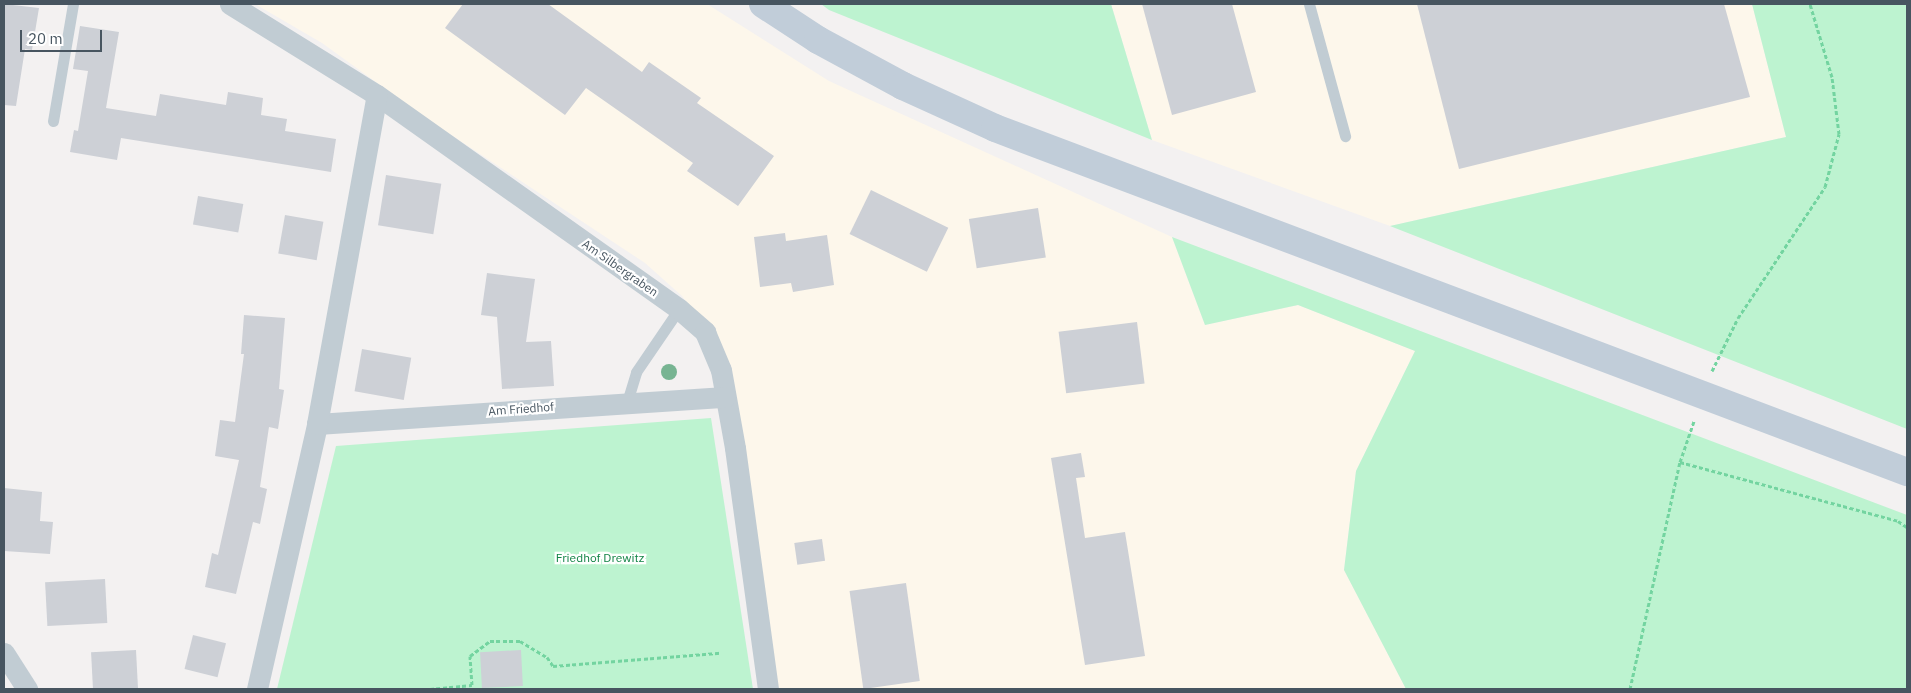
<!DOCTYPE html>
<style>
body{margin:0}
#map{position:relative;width:1911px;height:693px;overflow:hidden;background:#f3f1f1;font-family:"IBM Plex Sans",sans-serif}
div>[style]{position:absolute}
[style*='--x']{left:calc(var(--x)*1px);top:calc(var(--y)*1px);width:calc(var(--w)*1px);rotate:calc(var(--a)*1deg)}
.commercial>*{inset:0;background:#fdf7eb}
.green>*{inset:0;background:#bdf3d0}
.building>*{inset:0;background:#cdd0d6;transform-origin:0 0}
.path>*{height:3px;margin-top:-1.5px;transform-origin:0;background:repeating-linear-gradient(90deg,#73d4a0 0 4px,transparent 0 6.5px)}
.service>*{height:11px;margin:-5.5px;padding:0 5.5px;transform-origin:5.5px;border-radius:5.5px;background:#c1ccd3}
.minor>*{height:21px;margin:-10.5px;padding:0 10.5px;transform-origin:10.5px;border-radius:10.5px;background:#c1ccd3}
.secondary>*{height:28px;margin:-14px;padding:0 14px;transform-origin:14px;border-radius:14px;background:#c1cdd9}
.trees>*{width:16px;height:16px;margin:-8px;border-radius:50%;background:#77b492}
span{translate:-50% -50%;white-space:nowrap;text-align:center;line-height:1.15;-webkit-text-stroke:4.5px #fff;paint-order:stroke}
.street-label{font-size:12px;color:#475560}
.park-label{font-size:12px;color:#118345}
.frame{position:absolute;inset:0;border:5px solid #475560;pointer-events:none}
.scale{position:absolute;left:20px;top:30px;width:82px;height:22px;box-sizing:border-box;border:2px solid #475560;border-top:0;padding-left:6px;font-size:15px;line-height:18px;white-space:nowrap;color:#475560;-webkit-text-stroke:4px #fff;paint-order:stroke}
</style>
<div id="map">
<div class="commercial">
<i style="clip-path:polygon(255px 4px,707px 4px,829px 81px,1172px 237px,1205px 325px,1298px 305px,1415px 351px,1356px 471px,1344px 570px,1406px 689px,776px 689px,704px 325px,682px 296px,645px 263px,427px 119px,322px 43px)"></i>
<i style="clip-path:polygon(1111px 4px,1752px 4px,1786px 137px,1390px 226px,1152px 140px)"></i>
</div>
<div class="green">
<i style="clip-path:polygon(821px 4px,1111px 4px,1152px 140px,829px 10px)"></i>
<i style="clip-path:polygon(1752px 4px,1907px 4px,1907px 429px,1390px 226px,1786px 137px)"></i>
<i style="clip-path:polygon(1172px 237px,1907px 515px,1907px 689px,1406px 689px,1344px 570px,1356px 471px,1415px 351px,1298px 305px,1205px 325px)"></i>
<i style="clip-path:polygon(711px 418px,753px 689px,277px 689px,336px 446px)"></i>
</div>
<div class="building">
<i style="clip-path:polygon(4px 4px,39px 8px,32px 50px,25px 49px,16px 106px,4px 105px)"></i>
<i style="clip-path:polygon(463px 4px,548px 4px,642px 72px,649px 62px,701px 98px,697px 103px,774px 156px,738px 206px,687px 171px,693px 163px,586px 88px,565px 115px,445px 28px)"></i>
<i style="clip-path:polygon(1142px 4px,1232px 4px,1256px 92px,1172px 115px)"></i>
<i style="clip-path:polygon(1417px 4px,1724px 4px,1750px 97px,1459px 169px)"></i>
<i style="clip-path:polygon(80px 26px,119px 32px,106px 108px,156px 116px,160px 94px,226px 105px,228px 92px,263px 98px,261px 115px,287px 119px,285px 131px,336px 139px,331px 172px,121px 138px,117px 160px,70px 152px,74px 130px,78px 131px,88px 71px,73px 69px)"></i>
<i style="left:386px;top:175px;width:56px;height:51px;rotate:9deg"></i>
<i style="left:871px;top:190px;width:86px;height:49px;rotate:26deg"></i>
<i style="left:198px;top:196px;width:46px;height:29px;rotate:10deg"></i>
<i style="left:1038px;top:208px;width:50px;height:70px;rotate:81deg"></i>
<i style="left:285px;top:215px;width:39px;height:39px;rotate:10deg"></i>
<i style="clip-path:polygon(785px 233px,786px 241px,827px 235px,834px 285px,793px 292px,791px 283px,760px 287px,754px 237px)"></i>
<i style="clip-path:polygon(487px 273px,535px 279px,526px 342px,551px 341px,554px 386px,502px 389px,497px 317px,481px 315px)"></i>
<i style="clip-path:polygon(244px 315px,285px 318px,279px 389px,284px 390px,278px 429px,269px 427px,260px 487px,267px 489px,260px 524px,253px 522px,236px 594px,205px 587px,212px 553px,218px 555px,239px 460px,215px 456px,220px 420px,235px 422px,244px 354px,241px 354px)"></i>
<i style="left:1137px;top:322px;width:62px;height:79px;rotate:83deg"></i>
<i style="left:362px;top:349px;width:50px;height:43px;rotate:10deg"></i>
<i style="clip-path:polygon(1081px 453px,1085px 477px,1076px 478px,1085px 538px,1125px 532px,1145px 656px,1085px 665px,1051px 458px)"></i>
<i style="clip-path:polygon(4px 488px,42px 492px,40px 521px,53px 522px,50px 554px,4px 551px)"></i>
<i style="left:822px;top:539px;width:22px;height:28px;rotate:82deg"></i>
<i style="left:105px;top:579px;width:44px;height:60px;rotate:87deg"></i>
<i style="left:906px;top:583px;width:99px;height:57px;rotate:82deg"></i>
<i style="left:193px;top:635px;width:34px;height:35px;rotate:14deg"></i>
<i style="left:136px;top:650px;width:39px;height:45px;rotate:87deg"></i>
<i style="left:521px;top:650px;width:36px;height:41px;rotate:87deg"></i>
</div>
<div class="path">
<i style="--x:1712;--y:371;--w:59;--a:-63.9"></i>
<i style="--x:1738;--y:318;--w:157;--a:-56.4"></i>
<i style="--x:1825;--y:187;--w:55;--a:-75.2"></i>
<i style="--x:1839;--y:134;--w:57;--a:-97"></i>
<i style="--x:1832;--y:77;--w:76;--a:-106.8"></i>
<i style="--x:1680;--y:462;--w:226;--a:15.1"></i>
<i style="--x:1898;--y:521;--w:11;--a:34"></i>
<i style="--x:430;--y:689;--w:42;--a:-5.4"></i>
<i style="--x:472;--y:685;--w:29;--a:-94"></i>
<i style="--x:470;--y:656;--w:25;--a:-37"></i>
<i style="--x:490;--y:641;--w:30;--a:0"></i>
<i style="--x:520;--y:641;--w:31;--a:31"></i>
<i style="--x:547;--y:657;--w:11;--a:56"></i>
<i style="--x:553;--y:666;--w:168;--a:-4.5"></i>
<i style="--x:1630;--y:689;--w:232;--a:-77.6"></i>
<i style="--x:1680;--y:462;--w:43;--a:-71.1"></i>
</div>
<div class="service">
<i style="--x:1309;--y:4;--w:137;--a:74.7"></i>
<i style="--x:53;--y:121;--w:119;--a:-80.3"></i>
<i style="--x:627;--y:402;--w:31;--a:-73"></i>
<i style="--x:636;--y:372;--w:76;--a:-55.7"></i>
</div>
<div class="minor">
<i style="--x:230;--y:4;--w:173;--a:31.8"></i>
<i style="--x:377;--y:95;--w:370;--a:35.3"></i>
<i style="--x:679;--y:309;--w:35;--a:41"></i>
<i style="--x:705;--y:332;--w:41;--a:67.2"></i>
<i style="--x:721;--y:370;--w:79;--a:79.8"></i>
<i style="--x:735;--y:448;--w:243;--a:82.2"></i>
<i style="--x:317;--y:424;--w:409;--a:-3.8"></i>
<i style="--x:4;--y:653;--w:43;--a:57.4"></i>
<i style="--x:257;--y:689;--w:272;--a:-77.2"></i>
<i style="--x:317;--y:424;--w:334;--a:-79.7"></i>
</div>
<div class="secondary">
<i style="--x:763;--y:4;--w:66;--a:33.2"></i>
<i style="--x:818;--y:40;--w:97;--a:28.4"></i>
<i style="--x:903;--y:86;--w:101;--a:24.5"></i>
<i style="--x:995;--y:128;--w:975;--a:20.67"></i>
</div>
<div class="trees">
<i style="left:669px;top:372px"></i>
</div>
<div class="street-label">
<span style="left:620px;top:268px;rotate:35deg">Am Silbergraben</span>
<span style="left:521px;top:409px;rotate:-4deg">Am Friedhof</span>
</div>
<div class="park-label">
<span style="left:600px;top:558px">Friedhof Drewitz</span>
</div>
<div class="frame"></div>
<div class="scale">20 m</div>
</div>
